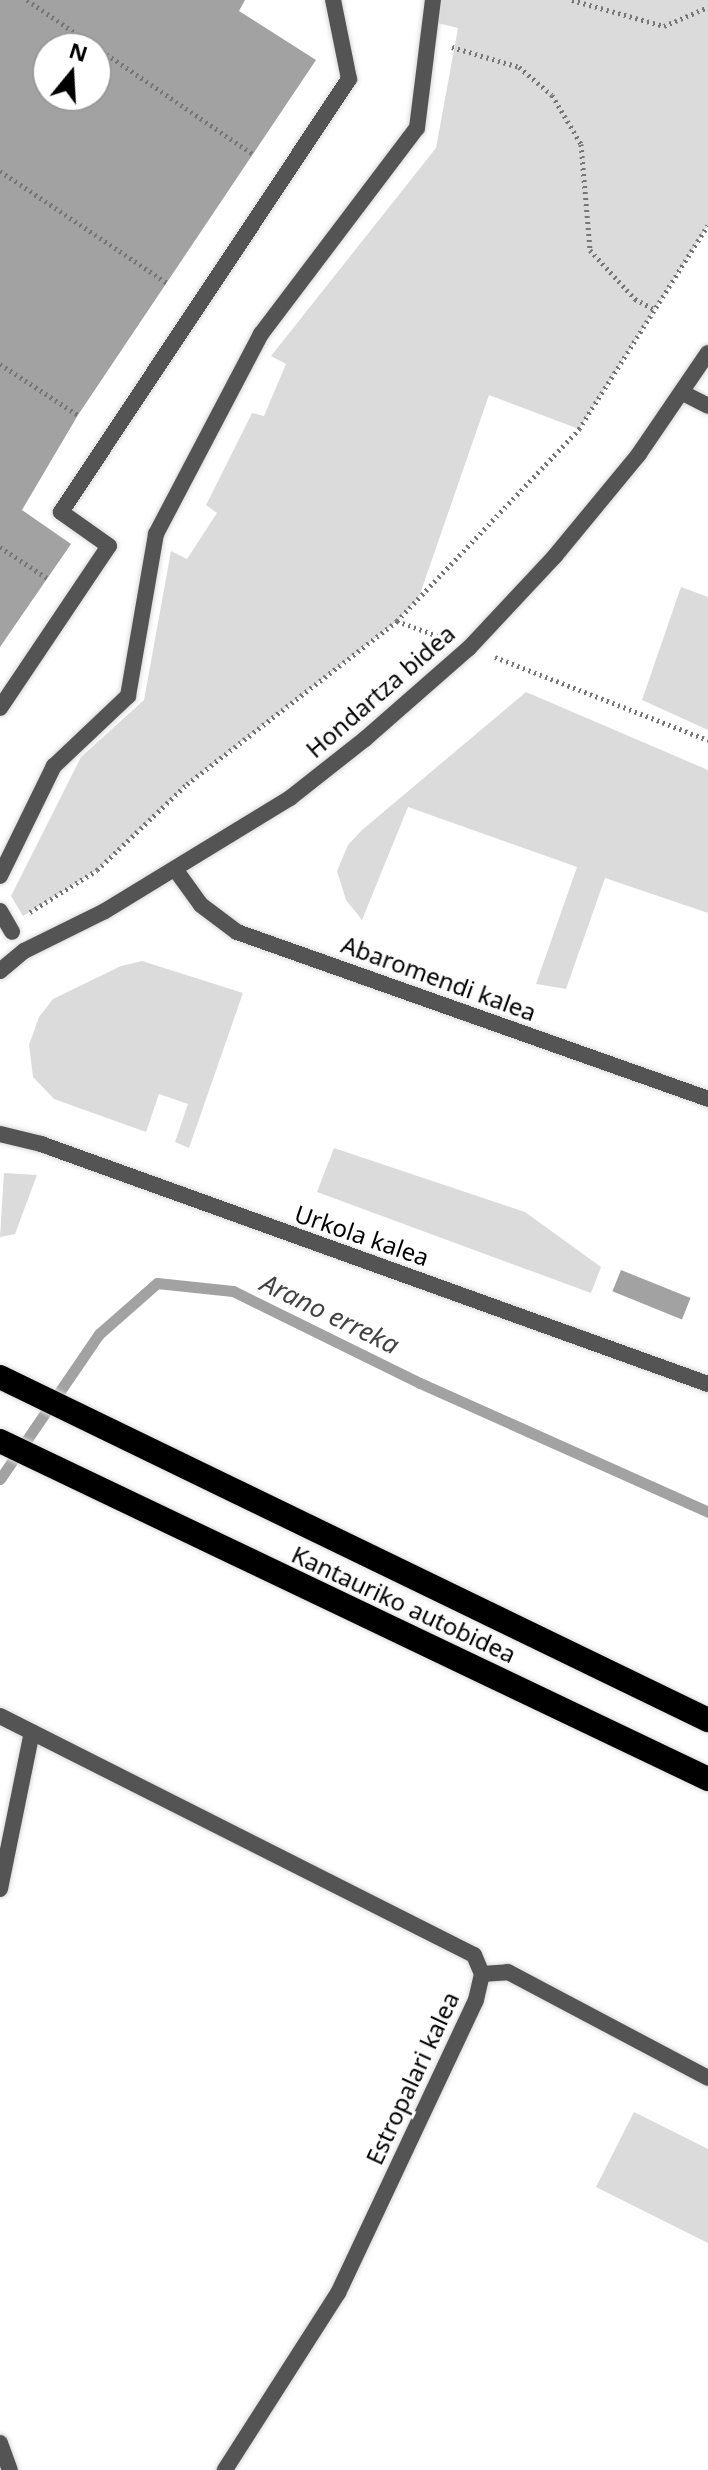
<!DOCTYPE html>
<style>
body{margin:0}
#map{position:relative;width:708px;height:2470px;overflow:hidden;background:#fff;font-family:"Noto Sans",sans-serif}
div>[style]{position:absolute}
[style*='--x']{left:calc(var(--x)*1px);top:calc(var(--y)*1px);width:calc(var(--w)*1px);rotate:calc(var(--a)*1deg)}
.green>*{inset:0;background:#dbdbdb}
.water>*{inset:0;background:#a2a2a2;transform-origin:0 0}
.stream>*{height:11px;margin:-5.5px;padding:0 5.5px;transform-origin:5.5px;border-radius:5.5px;background:#a2a2a2}
.path>*{height:5px;margin-top:-2.5px;transform-origin:0;background:repeating-linear-gradient(90deg,#767676 0 2px,transparent 0 6px)}
.roads{filter:drop-shadow(0 0 2px #dbdbdb) drop-shadow(0 0 2px #dbdbdb)}
.lane>*{height:16px;margin:-8px;padding:0 8px;transform-origin:8px;border-radius:8px;background:#545454}
.street>*{height:16px;margin:-8px;padding:0 8px;transform-origin:8px;border-radius:8px;background:#545454}
.highway>*{height:24px;margin:-12px;padding:0 12px;transform-origin:12px;border-radius:12px;background:#000}
span{translate:-50% -50%;white-space:nowrap;text-align:center;line-height:1.15;-webkit-text-stroke:6px #fff;paint-order:stroke}
.street-label{font-size:24px;color:#000}
.water-label{font-size:26px;color:#434343;font-style:italic}
.north{position:absolute;left:32px;top:32px;width:80px;height:80px;box-sizing:border-box;background:#fff;border:2px solid #999;border-radius:50%;rotate:18deg;font-size:22px;font-weight:700;line-height:32px;text-align:center;color:#000}
.north::after{content:'';display:block;margin:auto;width:28px;height:36px;background:#000;clip-path:polygon(50% 0,100% 100%,50% 72%,0 100%)}
</style>
<div id="map">
<div class="green">
<i style="clip-path:polygon(441px 0,708px 0,708px 225px,579px 429px,489px 395px,419px 597px,397px 621px,187px 784px,97px 870px,23px 916px,11px 896px,81px 757px,144px 700px,171px 551px,187px 559px,217px 513px,206px 505px,252px 413px,264px 416px,286px 364px,271px 356px,436px 148px,458px 28px,437px 23px)"></i>
<i style="clip-path:polygon(681px 587px,708px 597px,708px 730px,642px 700px)"></i>
<i style="clip-path:polygon(526px 692px,708px 770px,708px 913px,605px 878px,566px 989px,536px 984px,577px 867px,408px 807px,362px 920px,346px 900px,337px 871px,348px 845px,362px 830px)"></i>
<i style="clip-path:polygon(142px 961px,243px 993px,189px 1148px,175px 1142px,188px 1104px,159px 1094px,146px 1132px,54px 1099px,33px 1077px,29px 1045px,39px 1017px,53px 999px,121px 966px)"></i>
<i style="clip-path:polygon(334px 1148px,525px 1212px,601px 1267px,591px 1293px,317px 1192px)"></i>
<i style="clip-path:polygon(4px 1173px,37px 1175px,15px 1234px,0 1237px)"></i>
<i style="clip-path:polygon(634px 2112px,708px 2149px,708px 2243px,596px 2187px)"></i>
</div>
<div class="water">
<i style="clip-path:polygon(evenodd,0 0,245px 0,239px 11px,316px 60px,78px 415px,22px 510px,71px 544px,0 647px,0 0,96px 48px,96px 96px,48px 96px,48px 48px,96px 48px)"></i>
<i style="left:621px;top:1270px;width:75px;height:23px;rotate:22deg"></i>
</div>
<div class="stream">
<i style="--x:0;--y:1479;--w:176;--a:-55.7"></i>
<i style="--x:99;--y:1334;--w:77;--a:-41.3"></i>
<i style="--x:157;--y:1283;--w:76;--a:6"></i>
<i style="--x:233;--y:1291;--w:208;--a:26.2"></i>
<i style="--x:420;--y:1383;--w:316;--a:24.1"></i>
</div>
<div class="path">
<i style="--x:27;--y:0;--w:275;--a:34.3"></i>
<i style="--x:572;--y:0;--w:96;--a:15.8"></i>
<i style="--x:664;--y:26;--w:48;--a:-23.4"></i>
<i style="--x:452;--y:47;--w:70;--a:16.6"></i>
<i style="--x:519;--y:67;--w:43;--a:40.3"></i>
<i style="--x:552;--y:95;--w:57;--a:59.4"></i>
<i style="--x:581;--y:144;--w:106;--a:85.1"></i>
<i style="--x:590;--y:250;--w:67;--a:47.4"></i>
<i style="--x:635;--y:299;--w:21;--a:28"></i>
<i style="--x:0;--y:171;--w:201;--a:33.8"></i>
<i style="--x:0;--y:364;--w:93;--a:33.2"></i>
<i style="--x:0;--y:547;--w:56;--a:33.4"></i>
<i style="--x:397;--y:621;--w:47;--a:20"></i>
<i style="--x:495;--y:657;--w:229;--a:21.3"></i>
<i style="--x:30;--y:912;--w:79;--a:-32.1"></i>
<i style="--x:97;--y:870;--w:124;--a:-43.7"></i>
<i style="--x:187;--y:784;--w:266;--a:-37.8"></i>
<i style="--x:397;--y:621;--w:265;--a:-46.5"></i>
<i style="--x:579;--y:429;--w:241;--a:-57.7"></i>
</div>
<div class="roads">
<div class="lane">
<i style="--x:0;--y:708;--w:195;--a:-56.1"></i>
<i style="--x:109;--y:546;--w:59;--a:-144.7"></i>
<i style="--x:61;--y:512;--w:520;--a:-56.37"></i>
<i style="--x:349;--y:79;--w:81;--a:-101.4"></i>
</div>
<div class="street">
<i style="--x:683;--y:393;--w:28;--a:27"></i>
<i style="--x:175;--y:869;--w:44;--a:54.2"></i>
<i style="--x:201;--y:905;--w:45;--a:36.9"></i>
<i style="--x:237;--y:932;--w:500;--a:19.5"></i>
<i style="--x:0;--y:876;--w:123;--a:-63.9"></i>
<i style="--x:54;--y:766;--w:102;--a:-43.4"></i>
<i style="--x:128;--y:696;--w:164;--a:-80.2"></i>
<i style="--x:156;--y:534;--w:226;--a:-62.3"></i>
<i style="--x:261;--y:334;--w:258;--a:-52.9"></i>
<i style="--x:417;--y:128;--w:129;--a:-82.9"></i>
<i style="--x:0;--y:911;--w:24;--a:60"></i>
<i style="--x:0;--y:971;--w:31;--a:-40"></i>
<i style="--x:24;--y:951;--w:90;--a:-26.3"></i>
<i style="--x:105;--y:911;--w:217;--a:-31.4"></i>
<i style="--x:290;--y:798;--w:95;--a:-38.2"></i>
<i style="--x:365;--y:739;--w:138;--a:-41.2"></i>
<i style="--x:469;--y:648;--w:126;--a:-46.9"></i>
<i style="--x:555;--y:556;--w:132;--a:-50.5"></i>
<i style="--x:639;--y:454;--w:122;--a:-55.7"></i>
<i style="--x:0;--y:1134;--w:42;--a:13.7"></i>
<i style="--x:41;--y:1144;--w:709;--a:19.79"></i>
<i style="--x:0;--y:1716;--w:531;--a:26.76"></i>
<i style="--x:474;--y:1955;--w:21;--a:67"></i>
<i style="--x:482;--y:1974;--w:27;--a:103"></i>
<i style="--x:476;--y:2000;--w:324;--a:115.2"></i>
<i style="--x:338;--y:2293;--w:210;--a:122.6"></i>
<i style="--x:0;--y:1889;--w:160;--a:-78.5"></i>
<i style="--x:482;--y:1974;--w:26;--a:-4"></i>
<i style="--x:508;--y:1972;--w:226;--a:27.9"></i>
<i style="--x:0;--y:2443;--w:29;--a:70"></i>
</div>
<div class="highway">
<i style="--x:0;--y:1377;--w:787;--a:25.85"></i>
<i style="--x:0;--y:1441;--w:785;--a:25.52"></i>
</div>
</div>
<div class="street-label">
<span style="left:380px;top:691px;rotate:-41deg">Hondartza bidea</span>
<span style="left:439px;top:978px;rotate:20deg">Abaromendi kalea</span>
<span style="left:362px;top:1235px;rotate:19deg">Urkola kalea</span>
<span style="left:404px;top:1604px;rotate:25deg">Kantauriko autobidea</span>
<span style="left:412px;top:2078px;rotate:-65deg">Estropalari kalea</span>
</div>
<div class="water-label">
<span style="left:330px;top:1314px;rotate:26deg">Arano erreka</span>
</div>
<div class="north">N</div>
</div>
